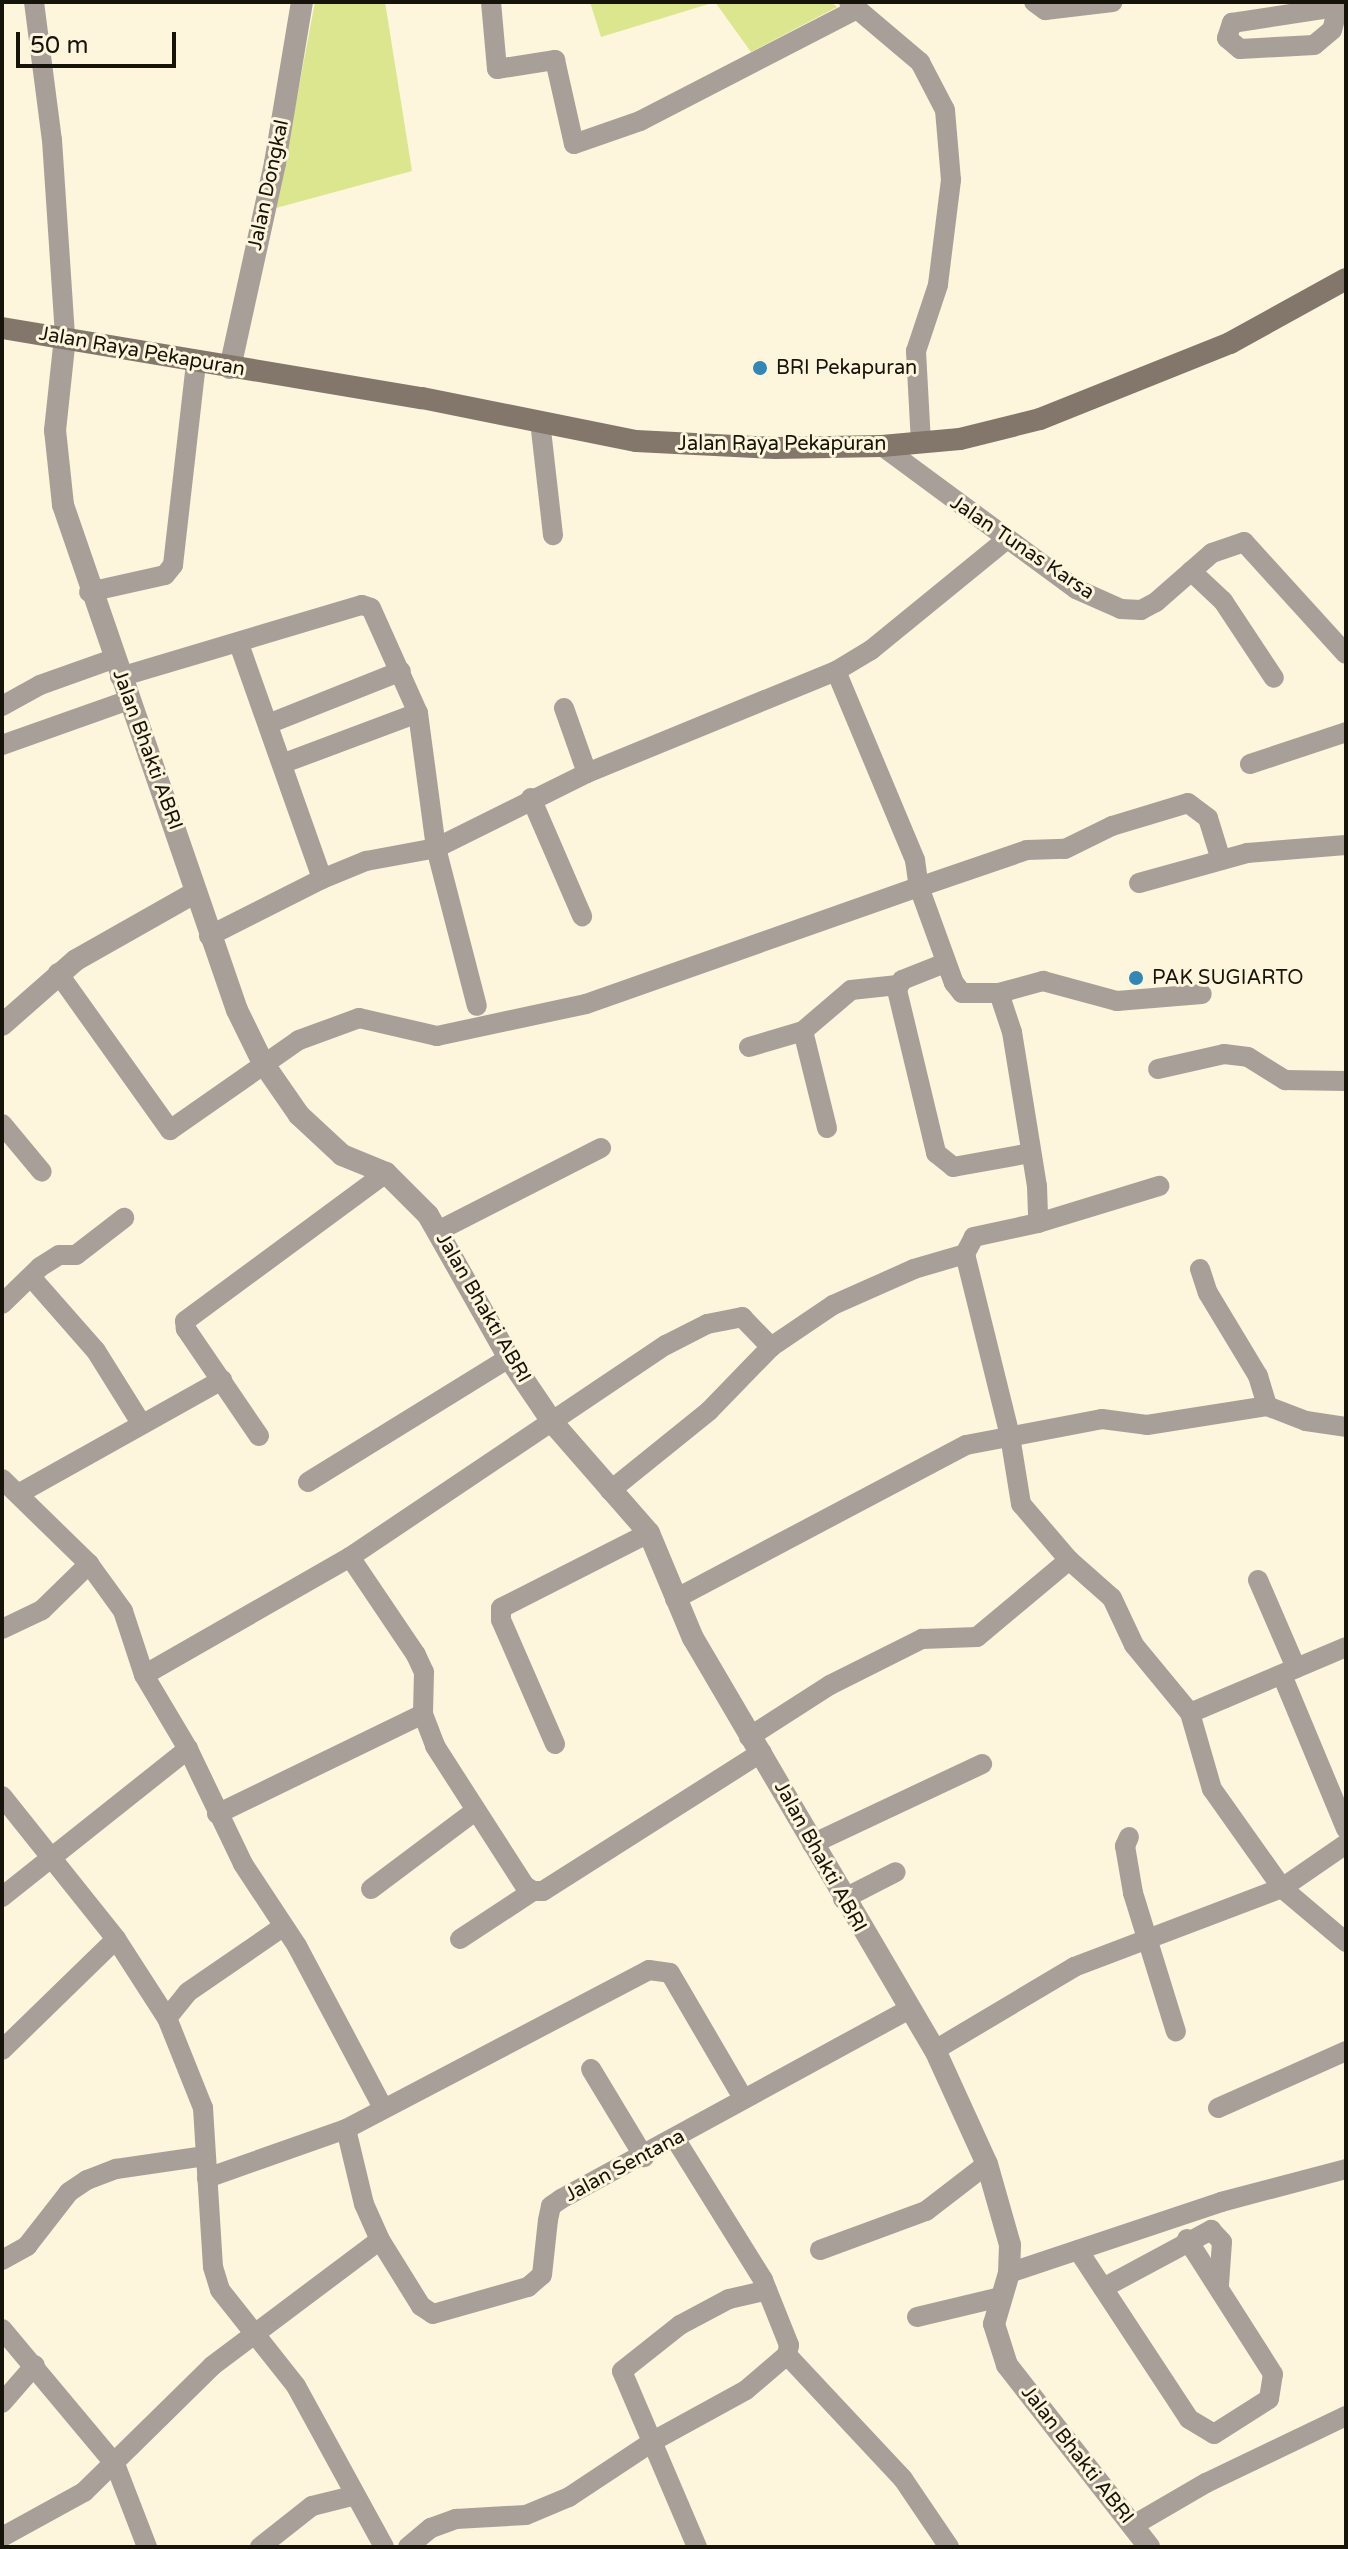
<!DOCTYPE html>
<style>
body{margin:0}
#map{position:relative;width:1348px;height:2549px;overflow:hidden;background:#fdf5dc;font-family:"Varela Round",sans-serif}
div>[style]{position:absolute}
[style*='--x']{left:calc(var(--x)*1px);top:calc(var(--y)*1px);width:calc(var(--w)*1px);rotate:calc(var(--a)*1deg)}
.green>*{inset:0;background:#dce68f}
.minor>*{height:20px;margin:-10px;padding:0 10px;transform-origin:10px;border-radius:10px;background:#a8a098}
.tertiary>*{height:22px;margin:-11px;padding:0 11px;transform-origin:11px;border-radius:11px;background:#a8a098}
.secondary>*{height:22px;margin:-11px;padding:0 11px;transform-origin:11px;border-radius:11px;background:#83776c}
.dots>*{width:22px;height:22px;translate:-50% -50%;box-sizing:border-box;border:4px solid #fdf5dc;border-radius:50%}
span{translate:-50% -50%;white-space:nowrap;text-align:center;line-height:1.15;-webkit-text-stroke:6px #fdf5dc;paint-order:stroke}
.street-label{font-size:20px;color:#16130b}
.poi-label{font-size:20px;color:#16130b}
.left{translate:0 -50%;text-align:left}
.frame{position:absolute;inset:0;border:4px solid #16130b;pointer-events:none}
.scale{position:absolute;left:16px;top:32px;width:160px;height:36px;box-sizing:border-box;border:4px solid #16130b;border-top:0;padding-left:10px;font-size:24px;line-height:28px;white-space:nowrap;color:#16130b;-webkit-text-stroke:6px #fdf5dc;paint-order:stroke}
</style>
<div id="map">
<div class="green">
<i style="clip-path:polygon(315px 2px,385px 2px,412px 171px,276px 208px)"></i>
<i style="clip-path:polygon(590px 2px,715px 2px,601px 37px)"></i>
<i style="clip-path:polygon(715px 2px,831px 2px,837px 7px,751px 52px)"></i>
</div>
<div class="minor">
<i style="--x:34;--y:2;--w:139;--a:82.6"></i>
<i style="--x:52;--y:140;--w:197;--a:86.2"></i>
<i style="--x:491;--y:2;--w:67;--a:84.9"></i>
<i style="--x:497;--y:69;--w:59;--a:-8.8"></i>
<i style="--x:555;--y:60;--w:86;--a:77.3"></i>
<i style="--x:574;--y:144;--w:70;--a:-19.2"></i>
<i style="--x:640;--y:121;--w:244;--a:-27.3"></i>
<i style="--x:849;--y:2;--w:93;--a:40.2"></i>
<i style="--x:920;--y:62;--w:54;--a:62.5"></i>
<i style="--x:945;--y:110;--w:70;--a:85.1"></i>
<i style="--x:951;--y:180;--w:106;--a:97.1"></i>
<i style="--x:938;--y:285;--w:70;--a:108.4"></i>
<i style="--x:916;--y:351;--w:92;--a:86.9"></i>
<i style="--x:1034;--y:2;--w:14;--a:36"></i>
<i style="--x:1045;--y:10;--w:68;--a:-6.7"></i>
<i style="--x:1335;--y:2;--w:5;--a:79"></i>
<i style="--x:1336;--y:7;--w:12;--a:95"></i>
<i style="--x:1335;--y:19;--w:11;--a:105"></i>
<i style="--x:1332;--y:30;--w:23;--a:140"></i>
<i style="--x:1314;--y:45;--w:74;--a:176.9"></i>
<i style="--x:1240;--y:49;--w:17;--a:-140"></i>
<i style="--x:1227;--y:38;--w:16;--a:-72"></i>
<i style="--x:1232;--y:23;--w:105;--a:-8.7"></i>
<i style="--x:540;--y:421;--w:115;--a:83.5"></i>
<i style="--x:882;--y:446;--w:241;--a:36.4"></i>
<i style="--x:1076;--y:589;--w:49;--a:24"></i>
<i style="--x:1121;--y:609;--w:20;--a:3"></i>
<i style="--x:1141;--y:610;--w:17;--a:-28"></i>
<i style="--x:1156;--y:602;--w:74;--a:-41.2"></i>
<i style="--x:1212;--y:553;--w:34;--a:-19"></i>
<i style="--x:1244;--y:542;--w:151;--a:47.7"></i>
<i style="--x:1191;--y:571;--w:44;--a:43.2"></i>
<i style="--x:1223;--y:601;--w:92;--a:56.5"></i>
<i style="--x:89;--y:592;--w:78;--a:-12.6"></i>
<i style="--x:165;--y:575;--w:13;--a:-51"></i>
<i style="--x:173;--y:565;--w:204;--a:-83.5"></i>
<i style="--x:239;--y:644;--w:249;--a:70.5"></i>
<i style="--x:836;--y:671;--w:205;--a:67.3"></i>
<i style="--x:915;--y:860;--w:27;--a:82"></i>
<i style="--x:919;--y:887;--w:114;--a:-18.9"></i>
<i style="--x:1027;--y:850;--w:38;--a:-2"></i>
<i style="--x:1065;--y:849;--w:52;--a:-26.1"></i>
<i style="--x:1112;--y:826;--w:79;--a:-16.8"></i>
<i style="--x:1188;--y:803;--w:25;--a:37"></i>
<i style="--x:1208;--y:818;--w:44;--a:72.8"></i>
<i style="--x:120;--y:677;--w:252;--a:-16.6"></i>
<i style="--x:362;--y:605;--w:9;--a:18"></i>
<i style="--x:371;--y:608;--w:115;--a:65.9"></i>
<i style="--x:418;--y:713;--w:136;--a:82.4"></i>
<i style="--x:436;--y:848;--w:163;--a:75.5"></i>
<i style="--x:2;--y:706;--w:43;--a:-28.9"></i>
<i style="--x:40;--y:685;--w:77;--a:-19.6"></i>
<i style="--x:564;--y:708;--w:69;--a:70.5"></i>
<i style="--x:268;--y:724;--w:143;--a:-21.7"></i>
<i style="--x:2;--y:745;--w:132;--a:-19.5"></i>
<i style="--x:284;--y:763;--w:143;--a:-20.5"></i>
<i style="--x:1250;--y:764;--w:101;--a:-18.4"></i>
<i style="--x:531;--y:798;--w:129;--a:66.6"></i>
<i style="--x:1139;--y:883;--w:112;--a:-15.5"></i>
<i style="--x:1247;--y:853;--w:99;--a:-4.6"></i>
<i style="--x:209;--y:936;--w:127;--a:-26.8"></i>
<i style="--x:322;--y:879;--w:48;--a:-22.2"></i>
<i style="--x:366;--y:861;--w:71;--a:-10.5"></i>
<i style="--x:436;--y:848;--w:169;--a:-26.4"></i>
<i style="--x:587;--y:773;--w:269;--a:-22.3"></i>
<i style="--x:836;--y:671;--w:41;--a:-31"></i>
<i style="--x:871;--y:650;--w:176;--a:-39.2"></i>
<i style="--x:945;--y:963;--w:46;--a:158.4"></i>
<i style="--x:902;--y:980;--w:11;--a:117"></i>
<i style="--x:897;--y:990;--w:168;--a:76.5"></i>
<i style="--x:936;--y:1153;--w:22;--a:39"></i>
<i style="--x:953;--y:1167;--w:79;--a:-10.2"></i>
<i style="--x:58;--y:973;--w:193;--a:54.5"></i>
<i style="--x:170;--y:1130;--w:157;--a:-34.9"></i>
<i style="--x:299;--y:1040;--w:64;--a:-20.1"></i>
<i style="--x:359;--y:1018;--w:80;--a:13"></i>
<i style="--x:437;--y:1036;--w:152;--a:-12.1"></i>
<i style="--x:586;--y:1004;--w:353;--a:-19.4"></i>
<i style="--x:919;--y:887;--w:102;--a:70"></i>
<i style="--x:954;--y:983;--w:13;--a:51"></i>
<i style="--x:962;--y:993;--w:37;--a:0"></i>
<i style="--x:999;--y:993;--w:41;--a:71.6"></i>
<i style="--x:1012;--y:1032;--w:156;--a:80.8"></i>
<i style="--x:1037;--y:1186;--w:37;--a:88"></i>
<i style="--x:1038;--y:1223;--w:66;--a:167.7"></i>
<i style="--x:974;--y:1237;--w:19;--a:118"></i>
<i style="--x:965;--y:1254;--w:53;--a:163.6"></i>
<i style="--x:914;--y:1269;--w:89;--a:156"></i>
<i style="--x:833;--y:1305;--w:75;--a:145.9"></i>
<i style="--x:771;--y:1347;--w:89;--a:134.1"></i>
<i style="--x:709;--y:1411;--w:127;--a:141.1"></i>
<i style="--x:999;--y:993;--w:46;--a:-15.3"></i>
<i style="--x:1043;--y:981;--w:77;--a:15.1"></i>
<i style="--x:1117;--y:1001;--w:85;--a:-4.7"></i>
<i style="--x:803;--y:1031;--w:100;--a:76.1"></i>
<i style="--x:749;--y:1047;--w:56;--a:-16.5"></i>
<i style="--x:803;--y:1031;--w:63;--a:-40.5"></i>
<i style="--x:851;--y:990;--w:47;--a:-6.1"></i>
<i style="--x:1158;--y:1069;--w:68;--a:-12.8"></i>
<i style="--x:1224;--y:1054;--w:24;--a:7"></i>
<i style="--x:1248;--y:1057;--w:44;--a:31.9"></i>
<i style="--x:1285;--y:1080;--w:61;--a:0.9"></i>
<i style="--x:2;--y:1124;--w:62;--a:50.2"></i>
<i style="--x:1038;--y:1223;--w:127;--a:-17"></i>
<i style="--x:438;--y:1231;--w:183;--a:-27"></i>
<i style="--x:965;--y:1254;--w:187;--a:76.1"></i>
<i style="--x:1010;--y:1436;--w:69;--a:80.8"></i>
<i style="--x:1021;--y:1504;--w:74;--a:49.4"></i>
<i style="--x:1069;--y:1560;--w:57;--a:41.5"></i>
<i style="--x:1112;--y:1598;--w:52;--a:64.9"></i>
<i style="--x:1134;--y:1645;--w:88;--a:50.5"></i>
<i style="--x:1190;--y:1713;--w:79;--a:73.9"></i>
<i style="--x:1212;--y:1789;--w:121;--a:54.7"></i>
<i style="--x:1282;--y:1888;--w:84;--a:40.2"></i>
<i style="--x:1200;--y:1269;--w:25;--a:72"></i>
<i style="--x:1208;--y:1293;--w:97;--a:58.9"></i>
<i style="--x:1258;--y:1376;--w:31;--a:73"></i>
<i style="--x:31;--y:1277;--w:98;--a:48.7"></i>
<i style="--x:96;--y:1351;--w:85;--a:58"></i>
<i style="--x:2;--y:1304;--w:53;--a:-44.2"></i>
<i style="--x:40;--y:1267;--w:22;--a:-32"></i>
<i style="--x:59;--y:1255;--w:17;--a:0"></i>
<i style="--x:76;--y:1255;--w:61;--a:-37.6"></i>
<i style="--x:259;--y:1436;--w:130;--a:-124.3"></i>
<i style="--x:186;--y:1329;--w:8;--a:-97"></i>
<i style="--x:185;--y:1321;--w:250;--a:-36.4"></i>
<i style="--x:2;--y:1479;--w:122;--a:44.3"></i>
<i style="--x:89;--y:1564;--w:58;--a:54.1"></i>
<i style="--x:123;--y:1611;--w:67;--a:71.8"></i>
<i style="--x:144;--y:1675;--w:86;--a:59.3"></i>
<i style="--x:188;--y:1749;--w:127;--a:64.4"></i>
<i style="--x:243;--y:1864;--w:98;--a:56.6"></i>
<i style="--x:297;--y:1946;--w:183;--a:62"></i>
<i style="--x:308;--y:1482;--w:236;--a:-31.7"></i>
<i style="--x:18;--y:1494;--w:234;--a:-29.2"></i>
<i style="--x:350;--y:1557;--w:118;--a:56"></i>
<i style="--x:416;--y:1655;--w:19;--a:65"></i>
<i style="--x:424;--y:1672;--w:42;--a:91.4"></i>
<i style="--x:423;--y:1714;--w:34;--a:69"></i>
<i style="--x:435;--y:1746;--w:166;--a:57.3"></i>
<i style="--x:525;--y:1886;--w:9;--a:32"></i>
<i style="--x:533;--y:1891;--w:10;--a:0"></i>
<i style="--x:543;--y:1891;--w:259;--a:-32.4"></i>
<i style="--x:1258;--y:1580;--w:96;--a:66.6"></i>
<i style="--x:675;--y:1599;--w:329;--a:-27.9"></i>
<i style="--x:966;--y:1445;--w:138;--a:-10.8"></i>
<i style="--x:1102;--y:1419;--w:45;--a:7.6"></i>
<i style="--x:1147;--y:1425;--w:121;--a:-9"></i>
<i style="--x:1267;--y:1406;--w:42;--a:21"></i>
<i style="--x:1306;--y:1421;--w:40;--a:8.5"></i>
<i style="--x:2;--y:1629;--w:44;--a:-25.4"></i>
<i style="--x:42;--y:1610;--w:66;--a:-44.4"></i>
<i style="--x:144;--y:1675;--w:237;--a:-29.8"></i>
<i style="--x:350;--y:1557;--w:381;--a:-33.9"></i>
<i style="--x:666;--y:1345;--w:46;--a:-27.1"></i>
<i style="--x:707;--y:1324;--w:36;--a:-11"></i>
<i style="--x:742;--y:1317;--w:42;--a:46"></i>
<i style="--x:1282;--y:1675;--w:167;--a:67.4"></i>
<i style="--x:1190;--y:1713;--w:169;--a:-22.9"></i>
<i style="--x:749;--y:1737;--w:96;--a:-32.7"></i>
<i style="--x:830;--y:1685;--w:103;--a:-26.6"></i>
<i style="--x:922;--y:1639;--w:55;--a:-2.1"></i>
<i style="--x:977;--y:1637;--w:120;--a:-39.9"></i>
<i style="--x:555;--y:1744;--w:135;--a:-113.5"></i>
<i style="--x:501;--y:1620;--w:12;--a:-90"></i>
<i style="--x:501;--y:1608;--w:166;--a:-26.9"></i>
<i style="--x:2;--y:1796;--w:183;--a:51.4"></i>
<i style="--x:116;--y:1939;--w:94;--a:57.2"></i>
<i style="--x:167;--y:2018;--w:97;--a:68.2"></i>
<i style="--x:203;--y:2108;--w:159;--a:86.4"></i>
<i style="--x:213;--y:2267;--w:24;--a:73"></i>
<i style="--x:220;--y:2290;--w:122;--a:51.6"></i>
<i style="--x:296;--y:2386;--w:183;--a:61.3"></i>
<i style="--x:217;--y:1814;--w:229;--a:-25.9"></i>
<i style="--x:1129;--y:1837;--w:10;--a:114"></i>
<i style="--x:1125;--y:1846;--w:48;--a:80.3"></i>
<i style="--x:1133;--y:1893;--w:145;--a:72.8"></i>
<i style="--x:812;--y:1844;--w:188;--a:-25.2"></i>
<i style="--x:371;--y:1889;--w:130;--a:-36.9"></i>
<i style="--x:2;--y:1897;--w:238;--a:-38.5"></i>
<i style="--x:843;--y:1899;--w:59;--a:-27"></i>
<i style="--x:460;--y:1939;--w:87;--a:-33.3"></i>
<i style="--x:167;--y:2018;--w:33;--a:-51"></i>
<i style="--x:188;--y:1992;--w:113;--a:-34.5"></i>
<i style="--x:2;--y:2050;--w:159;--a:-44.2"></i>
<i style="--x:935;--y:2050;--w:162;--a:-30.8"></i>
<i style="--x:1074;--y:1967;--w:222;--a:-20.8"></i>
<i style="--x:1282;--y:1888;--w:78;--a:-34.5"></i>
<i style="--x:591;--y:2069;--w:103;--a:58.9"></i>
<i style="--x:1218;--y:2108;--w:140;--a:-24"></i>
<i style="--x:346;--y:2129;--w:77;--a:76.5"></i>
<i style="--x:364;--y:2204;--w:39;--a:66"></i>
<i style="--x:676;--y:2140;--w:165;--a:58.1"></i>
<i style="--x:763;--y:2280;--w:70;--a:68.2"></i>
<i style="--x:789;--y:2345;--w:10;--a:101"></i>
<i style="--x:787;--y:2355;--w:170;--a:46.9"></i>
<i style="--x:903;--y:2479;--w:82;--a:55.9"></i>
<i style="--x:207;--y:2178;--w:147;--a:-19.4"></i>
<i style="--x:346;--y:2129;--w:342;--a:-27.7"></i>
<i style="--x:649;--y:1970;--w:21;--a:8"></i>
<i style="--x:670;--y:1973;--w:145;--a:59.7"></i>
<i style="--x:820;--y:2250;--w:113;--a:-20.2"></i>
<i style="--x:926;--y:2211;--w:77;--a:-37.6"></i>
<i style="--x:1078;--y:2250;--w:202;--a:56.7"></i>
<i style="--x:1189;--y:2419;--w:29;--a:31"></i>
<i style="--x:1214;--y:2434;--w:65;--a:-32.5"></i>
<i style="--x:1269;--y:2399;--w:25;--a:-81"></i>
<i style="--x:1273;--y:2374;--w:160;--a:-122.5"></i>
<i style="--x:2;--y:2260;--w:29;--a:-29"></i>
<i style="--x:27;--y:2246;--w:68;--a:-52.1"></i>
<i style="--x:69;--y:2192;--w:22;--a:-34"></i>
<i style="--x:87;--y:2180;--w:31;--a:-21"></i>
<i style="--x:116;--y:2169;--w:90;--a:-8.3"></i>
<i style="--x:1009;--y:2273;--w:224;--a:-18.5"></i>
<i style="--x:1221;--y:2202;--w:129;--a:-14.8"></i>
<i style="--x:1103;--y:2288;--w:123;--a:-28.2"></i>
<i style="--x:1211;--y:2230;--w:16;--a:47"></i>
<i style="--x:1222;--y:2242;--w:43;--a:94"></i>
<i style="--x:917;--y:2317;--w:85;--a:-13.5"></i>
<i style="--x:2;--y:2329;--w:176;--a:50.1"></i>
<i style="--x:115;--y:2464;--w:89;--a:68.9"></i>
<i style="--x:2;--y:2403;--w:50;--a:-49"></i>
<i style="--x:1132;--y:2526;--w:86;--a:-30.2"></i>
<i style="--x:1206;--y:2483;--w:155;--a:-25.6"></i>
<i style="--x:2;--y:2537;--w:94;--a:-28.8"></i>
<i style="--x:84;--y:2492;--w:180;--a:-44.5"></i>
<i style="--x:212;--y:2366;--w:210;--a:-36.9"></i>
<i style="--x:380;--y:2240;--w:78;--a:58.2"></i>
<i style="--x:421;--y:2306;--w:14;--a:34"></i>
<i style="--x:433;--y:2314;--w:99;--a:-15.9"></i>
<i style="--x:528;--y:2287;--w:18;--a:-41"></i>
<i style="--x:542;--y:2275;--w:55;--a:-83.8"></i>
<i style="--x:548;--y:2220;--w:14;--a:-78"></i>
<i style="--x:551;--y:2206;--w:12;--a:-35"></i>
<i style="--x:561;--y:2199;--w:396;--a:-28.6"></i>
<i style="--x:260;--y:2547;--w:66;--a:-38.3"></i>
<i style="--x:312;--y:2506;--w:41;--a:-14"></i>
<i style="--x:408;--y:2547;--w:30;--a:-40"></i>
<i style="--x:431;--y:2528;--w:27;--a:-20"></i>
<i style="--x:456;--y:2519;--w:70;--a:-3.3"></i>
<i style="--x:526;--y:2515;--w:47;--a:-22.7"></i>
<i style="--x:569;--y:2497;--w:103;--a:-33.5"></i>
<i style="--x:655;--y:2440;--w:104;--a:-28.8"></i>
<i style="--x:746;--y:2390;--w:54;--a:-40.5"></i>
<i style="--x:697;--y:2547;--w:191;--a:-113.1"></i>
<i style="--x:622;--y:2371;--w:74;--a:-38.4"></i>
<i style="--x:680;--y:2325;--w:55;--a:-28"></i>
<i style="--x:729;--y:2299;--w:39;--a:-13"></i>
</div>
<div class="tertiary">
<i style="--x:65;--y:337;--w:94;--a:96.1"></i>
<i style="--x:55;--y:430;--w:75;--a:83.9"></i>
<i style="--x:63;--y:505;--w:534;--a:70.99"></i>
<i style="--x:237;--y:1010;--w:59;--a:63.9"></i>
<i style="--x:263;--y:1063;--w:63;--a:55.3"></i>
<i style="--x:299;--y:1115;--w:59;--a:42.9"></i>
<i style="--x:342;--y:1155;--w:48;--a:22.2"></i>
<i style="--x:386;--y:1173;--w:59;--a:45"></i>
<i style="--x:428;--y:1215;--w:164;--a:60.5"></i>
<i style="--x:509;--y:1358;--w:78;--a:55.9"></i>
<i style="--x:553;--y:1423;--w:146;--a:48.9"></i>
<i style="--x:649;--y:1533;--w:114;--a:67.3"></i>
<i style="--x:693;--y:1638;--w:478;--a:59.6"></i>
<i style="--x:935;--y:2050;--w:125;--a:65.5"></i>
<i style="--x:987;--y:2164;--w:84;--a:74.1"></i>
<i style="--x:1010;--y:2245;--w:28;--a:92"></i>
<i style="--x:1009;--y:2273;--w:53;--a:106.4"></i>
<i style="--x:994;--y:2324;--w:43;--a:72.4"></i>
<i style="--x:1007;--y:2365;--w:231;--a:52"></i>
<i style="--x:230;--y:368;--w:210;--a:-77.6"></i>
<i style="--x:275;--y:163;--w:163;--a:-80.5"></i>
<i style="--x:2;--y:1025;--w:98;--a:-41.3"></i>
<i style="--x:76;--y:960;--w:138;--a:-29.5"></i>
</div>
<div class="secondary">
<i style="--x:2;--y:328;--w:426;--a:9.5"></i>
<i style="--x:422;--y:398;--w:218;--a:11.4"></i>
<i style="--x:636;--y:441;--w:140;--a:2.9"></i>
<i style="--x:776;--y:448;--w:106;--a:-1.1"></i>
<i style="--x:882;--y:446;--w:78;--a:-5.1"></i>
<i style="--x:960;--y:439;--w:82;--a:-14"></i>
<i style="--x:1040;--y:419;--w:205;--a:-21.8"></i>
<i style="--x:1230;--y:343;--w:132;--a:-28.9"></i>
</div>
<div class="dots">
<i style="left:760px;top:368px;background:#3188b7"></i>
<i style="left:1136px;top:978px;background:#3188b7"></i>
</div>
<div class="street-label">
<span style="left:269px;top:185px;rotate:-78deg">Jalan Dongkal</span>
<span style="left:142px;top:352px;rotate:10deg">Jalan Raya Pekapuran</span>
<span style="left:782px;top:444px">Jalan Raya Pekapuran</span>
<span style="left:1022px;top:548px;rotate:34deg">Jalan Tunas Karsa</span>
<span style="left:147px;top:750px;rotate:70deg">Jalan Bhakti ABRI</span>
<span style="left:483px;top:1308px;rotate:60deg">Jalan Bhakti ABRI</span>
<span style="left:820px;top:1857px;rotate:61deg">Jalan Bhakti ABRI</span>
<span style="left:625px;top:2166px;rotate:-28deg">Jalan Sentana</span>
<span style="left:1077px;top:2455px;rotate:52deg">Jalan Bhakti ABRI</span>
</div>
<div class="poi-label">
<span class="left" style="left:776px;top:368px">BRI Pekapuran</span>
<span class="left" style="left:1152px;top:978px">PAK SUGIARTO</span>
</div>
<div class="frame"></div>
<div class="scale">50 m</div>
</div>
